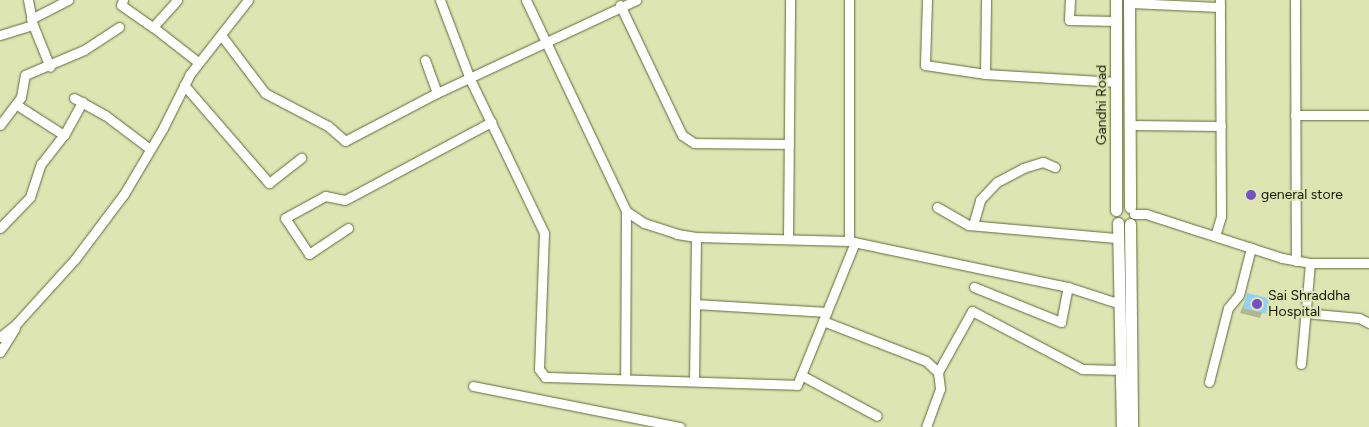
<!DOCTYPE html>
<style>
body{margin:0}
#map{position:relative;width:1369px;height:427px;overflow:hidden;background:#dde5b2;font-family:Figtree,sans-serif}
div>[style]{position:absolute}
[style*='--x']{left:calc(var(--x)*1px);top:calc(var(--y)*1px);width:calc(var(--w)*1px);rotate:calc(var(--a)*1deg)}
.shadow>*{inset:0;background:#0003}
.building>*{inset:0;background:#91d1f8;transform-origin:0 0}
.roads{filter:drop-shadow(0 0 1px #62693a) drop-shadow(0 0 1px #62693a)}
.minor>*{height:9px;margin:-4.5px;padding:0 4.5px;transform-origin:4.5px;border-radius:4.5px;background:#fff}
.secondary>*{height:11px;margin:-5.5px;padding:0 5.5px;transform-origin:5.5px;border-radius:5.5px;background:#fff}
.dots>*{width:14px;height:14px;translate:-50% -50%;box-sizing:border-box;border:2px solid #dde5b2;border-radius:50%}
span{translate:-50% -50%;white-space:nowrap;text-align:center;line-height:1.15;-webkit-text-stroke:4px #dde5b2;paint-order:stroke}
.street-label{font-size:14px;color:#151805}
.poi-label{font-size:14px;color:#151805}
.left{translate:0 -50%;text-align:left}
</style>
<div id="map">
<div class="shadow">
<i style="clip-path:polygon(1248px 294px,1267px 299px,1260px 318px,1240px 313px)"></i>
</div>
<div class="building">
<i style="left:1247px;top:293px;width:23px;height:16px;rotate:13deg"></i>
</div>
<div class="roads">
<div class="minor">
<i style="--x:28;--y:0;--w:25;--a:79"></i>
<i style="--x:123;--y:0;--w:5;--a:112"></i>
<i style="--x:121;--y:5;--w:39;--a:35"></i>
<i style="--x:153;--y:27;--w:36;--a:-48"></i>
<i style="--x:440;--y:0;--w:85;--a:69.2"></i>
<i style="--x:470;--y:79;--w:171;--a:64.3"></i>
<i style="--x:544;--y:233;--w:136;--a:92.1"></i>
<i style="--x:539;--y:369;--w:10;--a:53"></i>
<i style="--x:545;--y:377;--w:252;--a:1.8"></i>
<i style="--x:797;--y:385;--w:154;--a:-67.9"></i>
<i style="--x:526;--y:0;--w:233;--a:64.6"></i>
<i style="--x:626;--y:211;--w:167;--a:90.3"></i>
<i style="--x:849;--y:0;--w:241;--a:90"></i>
<i style="--x:927;--y:0;--w:65;--a:91.8"></i>
<i style="--x:925;--y:65;--w:61;--a:8.5"></i>
<i style="--x:985;--y:74;--w:132;--a:3.5"></i>
<i style="--x:1070;--y:0;--w:20;--a:93"></i>
<i style="--x:1069;--y:20;--w:47;--a:1.2"></i>
<i style="--x:1295;--y:0;--w:261;--a:89.8"></i>
<i style="--x:1129;--y:3;--w:91;--a:2.5"></i>
<i style="--x:620;--y:5;--w:144;--a:64.5"></i>
<i style="--x:682;--y:135;--w:14;--a:34"></i>
<i style="--x:694;--y:143;--w:95;--a:0.6"></i>
<i style="--x:31;--y:19;--w:42;--a:-27.2"></i>
<i style="--x:153;--y:27;--w:57;--a:37.9"></i>
<i style="--x:0;--y:35;--w:34;--a:-17"></i>
<i style="--x:33;--y:25;--w:45;--a:68"></i>
<i style="--x:221;--y:35;--w:73;--a:52.8"></i>
<i style="--x:265;--y:93;--w:71;--a:27.6"></i>
<i style="--x:328;--y:126;--w:23;--a:41"></i>
<i style="--x:345;--y:141;--w:104;--a:-27.6"></i>
<i style="--x:437;--y:93;--w:220;--a:-25"></i>
<i style="--x:425;--y:60;--w:35;--a:70"></i>
<i style="--x:985;--y:74;--w:74;--a:-89.2"></i>
<i style="--x:184;--y:85;--w:130;--a:49.1"></i>
<i style="--x:269;--y:183;--w:41;--a:-38"></i>
<i style="--x:74;--y:98;--w:35;--a:29"></i>
<i style="--x:105;--y:115;--w:56;--a:37.1"></i>
<i style="--x:17;--y:105;--w:56;--a:32.6"></i>
<i style="--x:1295;--y:115;--w:74;--a:0"></i>
<i style="--x:0;--y:125;--w:35;--a:-53"></i>
<i style="--x:21;--y:97;--w:22;--a:-80"></i>
<i style="--x:25;--y:75;--w:64;--a:-23"></i>
<i style="--x:84;--y:50;--w:42;--a:-33.3"></i>
<i style="--x:1130;--y:125;--w:91;--a:0.6"></i>
<i style="--x:937;--y:207;--w:36;--a:30"></i>
<i style="--x:968;--y:225;--w:151;--a:5"></i>
<i style="--x:626;--y:211;--w:22;--a:34"></i>
<i style="--x:644;--y:223;--w:35;--a:18"></i>
<i style="--x:677;--y:234;--w:19;--a:9"></i>
<i style="--x:696;--y:237;--w:153;--a:1.5"></i>
<i style="--x:849;--y:241;--w:224;--a:11.9"></i>
<i style="--x:1068;--y:287;--w:55;--a:18.1"></i>
<i style="--x:1134;--y:214;--w:12;--a:0"></i>
<i style="--x:1146;--y:214;--w:143;--a:17.9"></i>
<i style="--x:1282;--y:258;--w:28;--a:10"></i>
<i style="--x:1310;--y:263;--w:59;--a:0"></i>
<i style="--x:973;--y:225;--w:26;--a:-74"></i>
<i style="--x:980;--y:200;--w:25;--a:-47"></i>
<i style="--x:997;--y:182;--w:30;--a:-28"></i>
<i style="--x:1023;--y:168;--w:21;--a:-17"></i>
<i style="--x:1043;--y:162;--w:13;--a:23"></i>
<i style="--x:0;--y:228;--w:43;--a:-45.9"></i>
<i style="--x:30;--y:197;--w:35;--a:-72"></i>
<i style="--x:41;--y:164;--w:37;--a:-52"></i>
<i style="--x:64;--y:135;--w:38;--a:-61"></i>
<i style="--x:348;--y:228;--w:47;--a:146.3"></i>
<i style="--x:309;--y:254;--w:43;--a:-123.7"></i>
<i style="--x:285;--y:218;--w:46;--a:-28.8"></i>
<i style="--x:325;--y:196;--w:20;--a:11"></i>
<i style="--x:345;--y:200;--w:166;--a:-28.1"></i>
<i style="--x:1215;--y:236;--w:21;--a:-73"></i>
<i style="--x:1221;--y:216;--w:216;--a:-90.3"></i>
<i style="--x:788;--y:239;--w:239;--a:-89.5"></i>
<i style="--x:974;--y:287;--w:94;--a:21.9"></i>
<i style="--x:1061;--y:322;--w:36;--a:-79"></i>
<i style="--x:695;--y:304;--w:132;--a:3.5"></i>
<i style="--x:1305;--y:313;--w:54;--a:5.3"></i>
<i style="--x:1359;--y:318;--w:11;--a:27"></i>
<i style="--x:823;--y:321;--w:110;--a:21.2"></i>
<i style="--x:926;--y:361;--w:16;--a:43"></i>
<i style="--x:938;--y:372;--w:17;--a:83"></i>
<i style="--x:940;--y:389;--w:40;--a:110.2"></i>
<i style="--x:0;--y:337;--w:22;--a:-39"></i>
<i style="--x:17;--y:323;--w:86;--a:-47.8"></i>
<i style="--x:75;--y:259;--w:81;--a:-53"></i>
<i style="--x:124;--y:194;--w:77;--a:-59.4"></i>
<i style="--x:163;--y:128;--w:60;--a:-63.4"></i>
<i style="--x:190;--y:74;--w:94;--a:-51.9"></i>
<i style="--x:0;--y:352;--w:28;--a:-58"></i>
<i style="--x:1301;--y:364;--w:101;--a:-84.9"></i>
<i style="--x:938;--y:372;--w:70;--a:-60.9"></i>
<i style="--x:972;--y:311;--w:124;--a:27.8"></i>
<i style="--x:1082;--y:369;--w:40;--a:1.4"></i>
<i style="--x:801;--y:375;--w:86;--a:28.3"></i>
<i style="--x:694;--y:381;--w:144;--a:-89.2"></i>
<i style="--x:1209;--y:382;--w:76;--a:-75.6"></i>
<i style="--x:1228;--y:308;--w:17;--a:-50"></i>
<i style="--x:1239;--y:295;--w:49;--a:-75.7"></i>
<i style="--x:473;--y:386;--w:211;--a:11.2"></i>
</div>
<div class="secondary">
<i style="--x:1129;--y:0;--w:207;--a:89.7"></i>
<i style="--x:1116;--y:210;--w:210;--a:-90"></i>
<i style="--x:1118;--y:223;--w:204;--a:88.9"></i>
<i style="--x:1130;--y:224;--w:203;--a:89.4"></i>
</div>
</div>
<div class="dots">
<i style="left:1251px;top:195px;background:#784ec7"></i>
<i style="left:1257px;top:304px;background:#784ec7"></i>
</div>
<div class="street-label">
<span style="left:1102px;top:105px;rotate:-90deg">Gandhi Road</span>
</div>
<div class="poi-label">
<span class="left" style="left:1261px;top:195px">general store</span>
<span class="left" style="left:1268px;top:304px">Sai Shraddha<br>Hospital</span>
</div>
</div>
